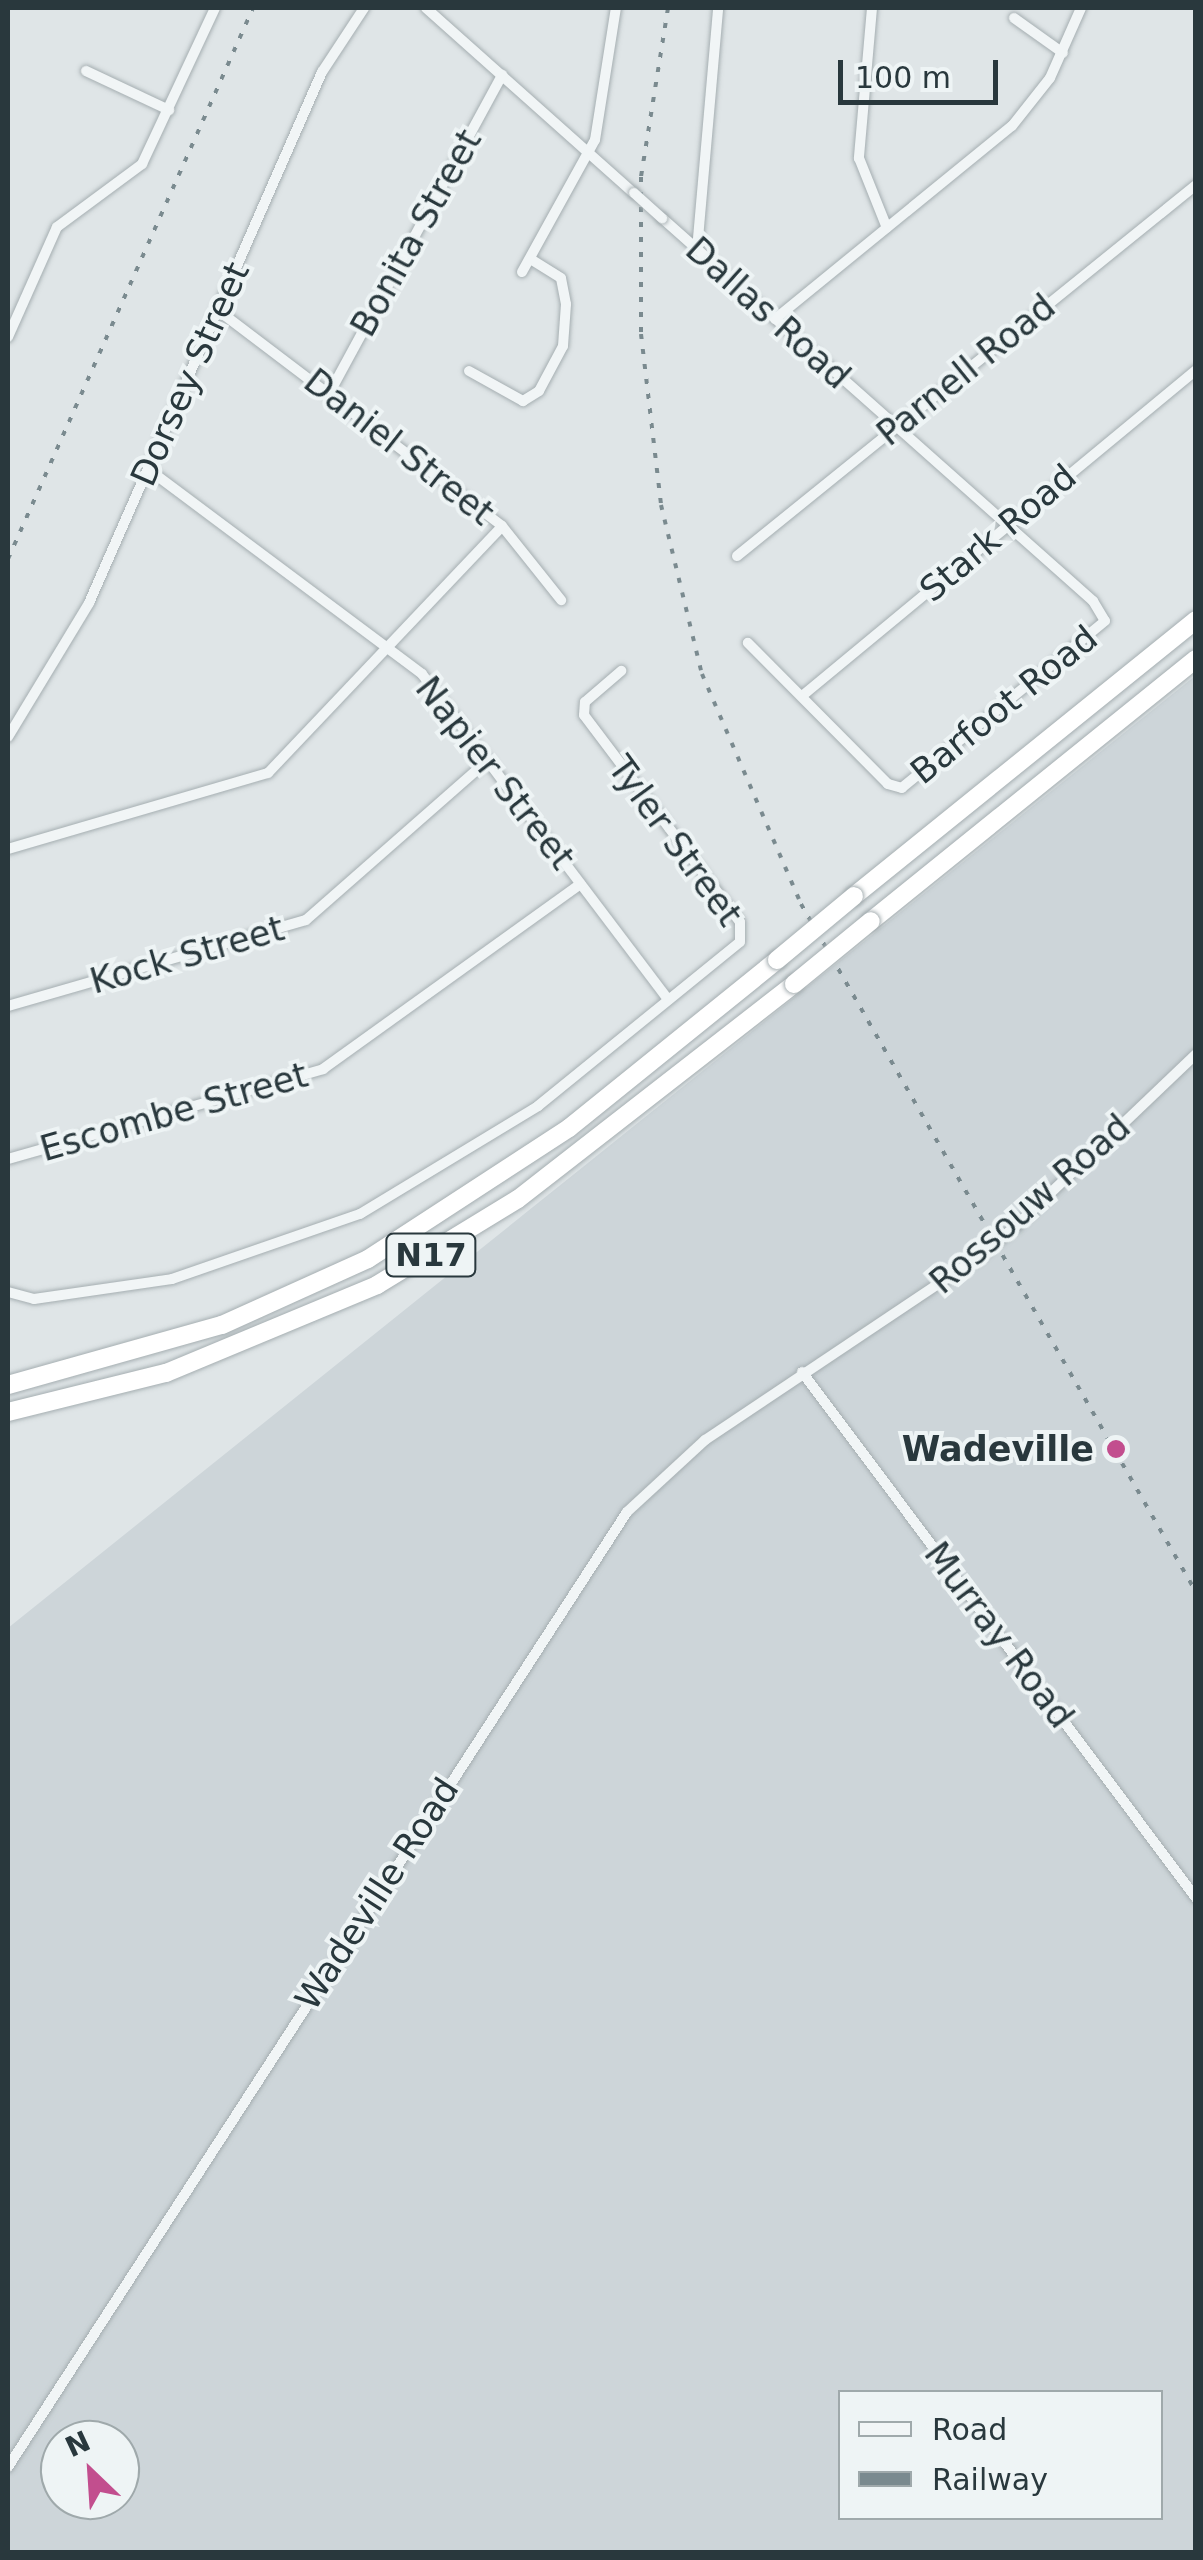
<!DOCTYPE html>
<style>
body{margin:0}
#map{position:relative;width:1203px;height:2560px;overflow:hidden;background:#dfe5e7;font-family:"DejaVu Sans",sans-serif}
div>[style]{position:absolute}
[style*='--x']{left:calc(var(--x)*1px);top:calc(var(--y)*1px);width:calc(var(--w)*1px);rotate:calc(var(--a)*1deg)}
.built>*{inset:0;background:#cdd5d9}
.roads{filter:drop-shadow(0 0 2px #a5aeb1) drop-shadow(0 0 2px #a5aeb1)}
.street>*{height:10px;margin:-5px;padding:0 5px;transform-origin:5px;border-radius:5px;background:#f1f5f6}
.highway>*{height:18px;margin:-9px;padding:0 9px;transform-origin:9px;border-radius:9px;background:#fff}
.rail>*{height:4px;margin-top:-2px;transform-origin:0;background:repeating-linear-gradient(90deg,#7a8a8f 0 5px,transparent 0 15px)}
.bridges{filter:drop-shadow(0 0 2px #a5aeb1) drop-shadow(0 0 2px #a5aeb1)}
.street-bridge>*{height:10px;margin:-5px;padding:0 5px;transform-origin:5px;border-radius:5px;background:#f1f5f6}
.highway-bridge>*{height:18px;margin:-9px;padding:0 9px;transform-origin:9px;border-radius:9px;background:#fff}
.dots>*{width:28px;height:28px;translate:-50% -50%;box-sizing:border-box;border:5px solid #eef4f5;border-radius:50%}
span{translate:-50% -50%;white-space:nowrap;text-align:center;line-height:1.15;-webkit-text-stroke:8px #eef4f5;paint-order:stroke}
.shield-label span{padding:2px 8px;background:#eef4f5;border:2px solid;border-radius:8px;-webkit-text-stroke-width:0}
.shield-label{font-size:32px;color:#29383d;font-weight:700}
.street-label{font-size:35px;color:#29383d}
.poi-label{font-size:35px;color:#29383d;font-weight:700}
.right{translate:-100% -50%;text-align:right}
.frame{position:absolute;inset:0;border:10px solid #29383d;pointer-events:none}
.legend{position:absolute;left:838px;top:2390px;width:325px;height:130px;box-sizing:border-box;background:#eef4f5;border:2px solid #9fa9ab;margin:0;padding:12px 18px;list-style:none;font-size:30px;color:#29383d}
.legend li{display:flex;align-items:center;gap:20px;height:50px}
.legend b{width:50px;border:2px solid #9fa9ab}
.north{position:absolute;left:40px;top:2420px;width:100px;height:100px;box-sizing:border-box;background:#eef4f5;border:2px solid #9fa9ab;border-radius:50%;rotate:335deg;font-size:28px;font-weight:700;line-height:40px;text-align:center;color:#29383d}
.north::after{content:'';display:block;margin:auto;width:35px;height:45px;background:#c24e8e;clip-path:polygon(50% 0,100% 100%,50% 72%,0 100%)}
.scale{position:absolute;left:838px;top:60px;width:160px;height:45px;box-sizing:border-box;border:5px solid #29383d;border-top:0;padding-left:12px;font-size:30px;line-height:35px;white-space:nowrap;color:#29383d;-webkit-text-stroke:8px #eef4f5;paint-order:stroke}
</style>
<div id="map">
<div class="built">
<i style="clip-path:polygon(evenodd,1195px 676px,1195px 2552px,8px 2552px,8px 1628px,1195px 676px,840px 2392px,1160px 2392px,1160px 2518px,840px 2518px,840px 2392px,1195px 676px,60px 2440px,120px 2440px,120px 2500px,60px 2500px,60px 2440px)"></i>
</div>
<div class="roads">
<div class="street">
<i style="--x:426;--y:8;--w:278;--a:41.7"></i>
<i style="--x:872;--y:8;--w:151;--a:95"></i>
<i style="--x:859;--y:158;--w:75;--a:68.2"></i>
<i style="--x:1014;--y:18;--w:60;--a:35.5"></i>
<i style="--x:86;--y:71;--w:92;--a:25.2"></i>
<i style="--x:662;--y:218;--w:577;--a:41.63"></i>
<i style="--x:1093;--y:601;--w:23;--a:59"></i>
<i style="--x:1105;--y:621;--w:263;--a:140.6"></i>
<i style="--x:902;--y:788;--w:15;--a:-164"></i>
<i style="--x:888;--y:784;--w:199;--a:-134.8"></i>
<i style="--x:697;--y:250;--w:243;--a:-85"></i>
<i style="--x:522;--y:272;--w:151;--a:-61.1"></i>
<i style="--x:595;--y:140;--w:134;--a:-81"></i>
<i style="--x:219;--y:311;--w:355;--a:37.2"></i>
<i style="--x:502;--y:526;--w:95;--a:51.4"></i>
<i style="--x:775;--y:319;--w:306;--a:-39.2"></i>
<i style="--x:1012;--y:126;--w:61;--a:-51.6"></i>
<i style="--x:1050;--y:78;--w:77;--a:-66.1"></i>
<i style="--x:8;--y:337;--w:120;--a:-66"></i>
<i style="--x:57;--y:227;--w:106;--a:-36.5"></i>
<i style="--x:142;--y:164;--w:172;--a:-64.9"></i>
<i style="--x:469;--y:371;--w:62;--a:29.1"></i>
<i style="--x:523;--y:401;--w:19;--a:-32"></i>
<i style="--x:539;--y:391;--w:51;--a:-61.9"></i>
<i style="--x:563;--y:346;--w:42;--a:-85.9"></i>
<i style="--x:566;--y:304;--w:26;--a:-101"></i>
<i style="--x:561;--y:278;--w:36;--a:-148"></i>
<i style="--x:330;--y:392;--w:361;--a:-61.5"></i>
<i style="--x:148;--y:469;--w:342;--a:36.8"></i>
<i style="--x:422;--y:674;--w:408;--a:52.9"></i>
<i style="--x:737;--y:556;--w:590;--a:-38.95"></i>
<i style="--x:802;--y:696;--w:511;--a:-39.6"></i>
<i style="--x:8;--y:737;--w:157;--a:-58.8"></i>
<i style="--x:89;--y:603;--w:580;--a:-66.31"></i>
<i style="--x:322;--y:72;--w:77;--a:-56.7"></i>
<i style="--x:8;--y:849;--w:271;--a:-16.3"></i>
<i style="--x:268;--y:773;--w:340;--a:-46.5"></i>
<i style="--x:8;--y:1006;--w:310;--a:-16.1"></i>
<i style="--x:306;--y:920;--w:242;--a:-41.3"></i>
<i style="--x:8;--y:1159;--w:328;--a:-15.9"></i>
<i style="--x:323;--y:1069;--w:317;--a:-35.7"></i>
<i style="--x:1016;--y:1226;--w:249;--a:-43.7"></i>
<i style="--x:8;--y:1292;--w:27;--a:15"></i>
<i style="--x:34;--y:1299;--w:139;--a:-8.2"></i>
<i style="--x:172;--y:1279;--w:199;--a:-19.1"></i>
<i style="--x:360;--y:1214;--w:208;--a:-31.2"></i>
<i style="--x:538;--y:1106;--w:260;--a:-39.1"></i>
<i style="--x:740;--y:942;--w:20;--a:-90"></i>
<i style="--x:740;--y:922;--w:259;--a:-127"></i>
<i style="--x:584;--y:715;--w:13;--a:-86"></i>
<i style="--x:585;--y:702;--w:48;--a:-40.7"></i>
<i style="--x:802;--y:1372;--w:657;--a:53.16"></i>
<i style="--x:8;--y:2467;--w:1138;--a:-57.05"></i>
<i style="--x:627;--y:1512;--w:106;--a:-42.7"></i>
<i style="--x:705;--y:1440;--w:331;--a:-33.8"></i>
</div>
<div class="highway">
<i style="--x:854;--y:896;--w:439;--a:-38.9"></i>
<i style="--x:871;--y:921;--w:417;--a:-38.9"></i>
<i style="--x:8;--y:1385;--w:222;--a:-15.7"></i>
<i style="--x:222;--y:1325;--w:160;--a:-24.3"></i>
<i style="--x:368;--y:1259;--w:240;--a:-33.1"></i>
<i style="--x:569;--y:1128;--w:267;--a:-38.9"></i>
<i style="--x:8;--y:1412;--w:163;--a:-13.9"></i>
<i style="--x:166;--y:1373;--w:229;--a:-22.6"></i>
<i style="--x:377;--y:1285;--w:165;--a:-31.4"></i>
<i style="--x:518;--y:1199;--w:350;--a:-37.9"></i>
</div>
</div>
<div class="rail">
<i style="--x:668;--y:8;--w:171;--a:99.1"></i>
<i style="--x:641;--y:177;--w:157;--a:90"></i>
<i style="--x:641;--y:334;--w:172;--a:83.3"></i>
<i style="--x:661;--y:505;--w:174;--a:76.4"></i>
<i style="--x:702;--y:674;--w:250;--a:66.7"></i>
<i style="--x:801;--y:904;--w:793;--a:60.14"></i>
<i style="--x:8;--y:559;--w:603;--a:-66.03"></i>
</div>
<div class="bridges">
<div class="street-bridge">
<i style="--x:634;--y:193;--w:38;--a:42"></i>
<i style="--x:980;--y:1256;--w:47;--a:-39.8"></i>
</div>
<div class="highway-bridge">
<i style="--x:777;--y:960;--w:100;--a:-39.7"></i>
<i style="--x:794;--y:984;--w:99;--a:-39.3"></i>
</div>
</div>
<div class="dots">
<i style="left:1116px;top:1449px;background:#c24e8e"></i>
</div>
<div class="shield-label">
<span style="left:431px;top:1255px">N17</span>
</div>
<div class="street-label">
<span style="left:416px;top:233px;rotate:-61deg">Bonita Street</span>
<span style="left:768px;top:313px;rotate:42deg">Dallas Road</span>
<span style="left:966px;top:370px;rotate:-39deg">Parnell Road</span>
<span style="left:190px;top:374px;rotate:-66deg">Dorsey Street</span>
<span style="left:399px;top:447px;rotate:38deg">Daniel Street</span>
<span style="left:998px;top:533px;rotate:-40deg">Stark Road</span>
<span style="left:1004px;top:705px;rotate:-39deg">Barfoot Road</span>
<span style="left:495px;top:773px;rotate:52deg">Napier Street</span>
<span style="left:675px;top:841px;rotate:54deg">Tyler Street</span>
<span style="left:187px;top:955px;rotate:-16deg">Kock Street</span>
<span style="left:174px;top:1112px;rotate:-16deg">Escombe Street</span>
<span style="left:1030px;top:1204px;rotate:-41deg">Rossouw Road</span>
<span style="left:999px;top:1635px;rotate:53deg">Murray Road</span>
<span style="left:377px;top:1894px;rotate:-57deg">Wadeville Road</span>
</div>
<div class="poi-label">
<span class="right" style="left:1094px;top:1449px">Wadeville</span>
</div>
<div class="frame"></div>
<ul class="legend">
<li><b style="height:12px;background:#f1f5f6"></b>Road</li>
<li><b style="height:12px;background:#7a8a8f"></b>Railway</li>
</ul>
<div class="north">N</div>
<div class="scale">100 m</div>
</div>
